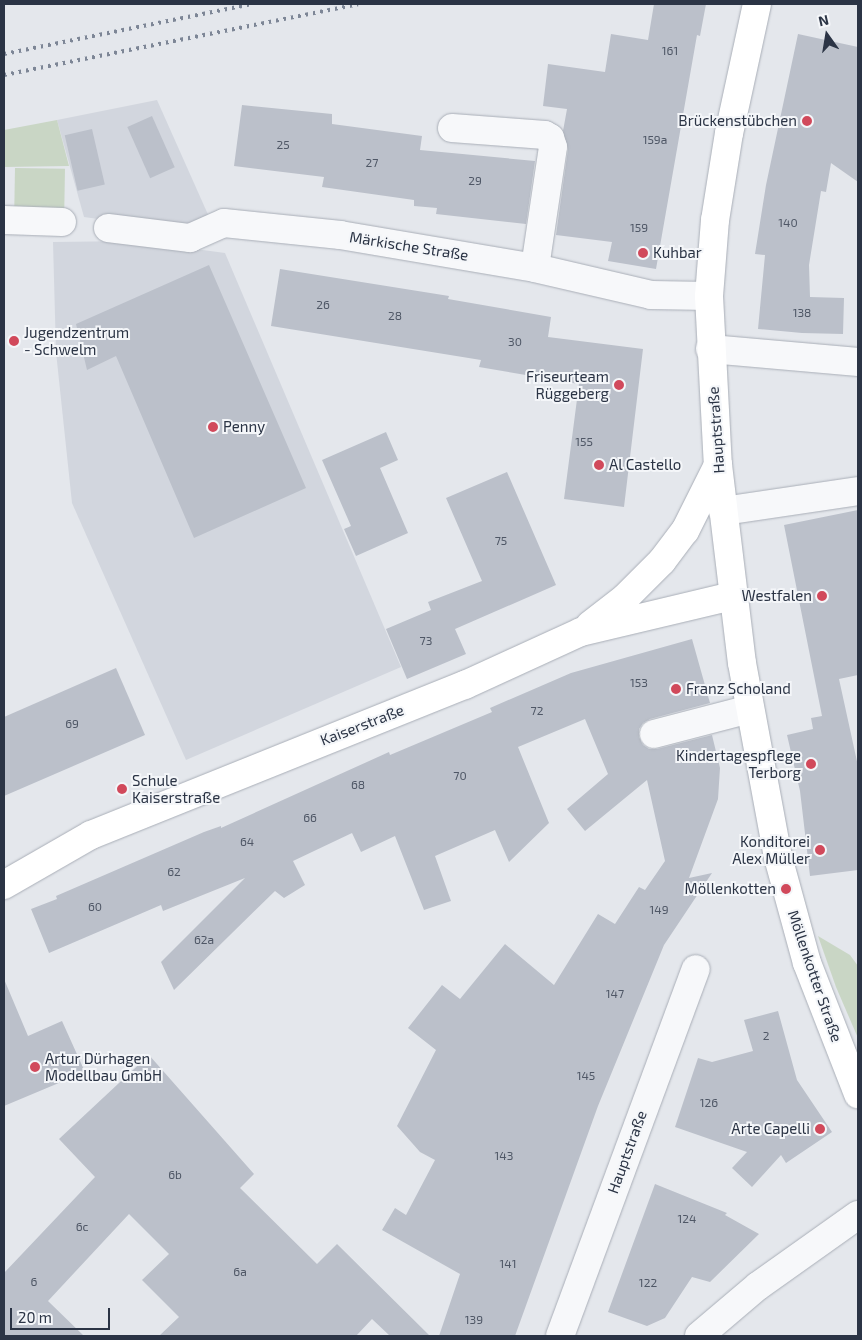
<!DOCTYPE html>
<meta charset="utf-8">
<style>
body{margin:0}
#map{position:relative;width:862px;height:1340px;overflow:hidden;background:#e4e7ec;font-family:"Exo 2",sans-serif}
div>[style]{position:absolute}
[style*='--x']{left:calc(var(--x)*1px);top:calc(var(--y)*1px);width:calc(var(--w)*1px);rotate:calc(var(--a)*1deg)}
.built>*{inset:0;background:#d2d6de}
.green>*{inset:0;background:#c9d6c5;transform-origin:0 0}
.building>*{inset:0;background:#bbc0ca;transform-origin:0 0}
.roads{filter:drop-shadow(0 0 1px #a9aeb7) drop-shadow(0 0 1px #a9aeb7)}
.minor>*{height:28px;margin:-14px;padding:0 14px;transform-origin:14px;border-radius:14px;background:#f7f8fa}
.major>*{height:28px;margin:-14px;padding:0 14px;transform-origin:14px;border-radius:14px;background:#fff}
.rail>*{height:4px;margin-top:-2px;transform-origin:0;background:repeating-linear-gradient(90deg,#7d8696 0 2.5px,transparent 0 7.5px)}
.dots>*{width:14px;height:14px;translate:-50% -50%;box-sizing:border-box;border:2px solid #f4f6f9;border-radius:50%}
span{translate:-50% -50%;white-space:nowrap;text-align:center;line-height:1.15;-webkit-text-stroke:4px #f4f6f9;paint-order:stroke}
.number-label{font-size:12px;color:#4f5766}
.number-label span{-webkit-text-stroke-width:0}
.poi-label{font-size:15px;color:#2b3445}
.right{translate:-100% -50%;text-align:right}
.left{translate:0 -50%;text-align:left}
.street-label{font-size:15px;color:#2b3445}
.frame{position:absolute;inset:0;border:5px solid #2b3445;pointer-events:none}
.north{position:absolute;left:802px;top:10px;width:50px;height:50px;-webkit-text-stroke:4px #f4f6f9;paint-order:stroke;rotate:347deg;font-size:14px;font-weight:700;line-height:20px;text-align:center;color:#2b3445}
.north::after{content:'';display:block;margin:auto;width:18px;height:22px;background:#2b3445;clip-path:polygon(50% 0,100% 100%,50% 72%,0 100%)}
.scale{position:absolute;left:10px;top:1308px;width:100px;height:22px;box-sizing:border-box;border:2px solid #2b3445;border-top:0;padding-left:6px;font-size:15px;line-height:18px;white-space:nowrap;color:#2b3445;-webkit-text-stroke:4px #f4f6f9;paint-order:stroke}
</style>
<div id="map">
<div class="built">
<i style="clip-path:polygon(157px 100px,210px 219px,183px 231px,84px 217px,57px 120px)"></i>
<i style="clip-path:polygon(136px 241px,225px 253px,401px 667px,186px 760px,72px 503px,56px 352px,53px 242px)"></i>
</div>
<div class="green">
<i style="clip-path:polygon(57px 120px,69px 166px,4px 167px,4px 130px)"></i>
<i style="left:15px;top:168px;width:50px;height:61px;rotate:1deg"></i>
<i style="clip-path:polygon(818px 936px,850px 955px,858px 966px,858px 1038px,836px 987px)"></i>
</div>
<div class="building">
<i style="clip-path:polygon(654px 4px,706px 4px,700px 36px,697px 35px,656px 269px,608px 261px,612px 242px,556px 235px,568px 149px,563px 131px,567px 109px,543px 106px,548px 64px,605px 72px,611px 34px,648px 40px)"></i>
<i style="clip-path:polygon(798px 34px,858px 47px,858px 182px,831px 163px,826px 192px,821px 191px,809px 265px,810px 297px,844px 298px,843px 334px,802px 333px,758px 329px,765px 255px,755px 254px,766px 185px)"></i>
<i style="clip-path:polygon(242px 105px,332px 114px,332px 124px,422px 136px,420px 150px,535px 161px,526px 224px,436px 214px,437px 208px,414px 206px,414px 200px,322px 187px,324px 177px,234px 166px)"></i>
<i style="left:152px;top:116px;width:56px;height:27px;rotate:66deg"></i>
<i style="left:92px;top:129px;width:57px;height:28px;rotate:77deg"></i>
<i style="clip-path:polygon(209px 265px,306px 488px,194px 538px,116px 356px,87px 370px,76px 324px)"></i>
<i style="clip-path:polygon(280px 269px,449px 296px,448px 299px,551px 317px,548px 337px,643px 349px,624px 507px,564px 499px,579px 384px,479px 367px,481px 360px,271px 326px)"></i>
<i style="clip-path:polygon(386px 432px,398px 460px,380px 468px,408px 533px,356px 556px,344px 529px,351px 526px,322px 460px)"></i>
<i style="clip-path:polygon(507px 472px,556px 585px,455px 629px,466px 654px,407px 679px,386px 629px,431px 610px,428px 602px,482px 581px,446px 498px)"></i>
<i style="clip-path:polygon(858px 510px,858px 675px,839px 679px,858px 766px,858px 870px,810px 876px,800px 791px,787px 735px,813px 729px,811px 718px,822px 716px,784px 525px)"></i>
<i style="clip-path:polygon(692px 639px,710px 703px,650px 719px,643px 723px,639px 729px,639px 737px,643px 745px,649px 749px,657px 749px,712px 735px,720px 768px,718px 799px,689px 878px,712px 873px,664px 945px,598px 1106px,515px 1336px,439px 1336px,460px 1274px,382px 1230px,395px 1208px,406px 1215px,435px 1160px,420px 1152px,397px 1126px,436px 1050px,408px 1028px,442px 985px,460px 999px,505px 944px,554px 985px,598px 914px,615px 924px,639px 887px,645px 890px,665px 861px,647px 780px,585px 831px,567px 809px,608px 774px,585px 719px,518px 747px,549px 823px,509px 862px,495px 830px,435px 856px,451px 901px,424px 910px,395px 836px,361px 852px,352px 833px,293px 861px,305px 885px,284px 898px,275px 891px,174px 990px,161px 962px,245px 878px,163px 911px,161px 905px,49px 953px,31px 909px,57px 899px,56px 896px,204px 832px,221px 826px,221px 828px,389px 752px,390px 755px,492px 712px,490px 708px,571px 673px)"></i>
<i style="clip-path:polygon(116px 668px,145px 735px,4px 796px,4px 717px)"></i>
<i style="clip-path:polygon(4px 979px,28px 1036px,62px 1021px,85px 1072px,4px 1106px)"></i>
<i style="clip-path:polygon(778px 1011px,797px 1080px,832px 1132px,786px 1163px,781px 1155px,752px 1187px,732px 1168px,747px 1152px,675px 1127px,698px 1058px,712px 1062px,753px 1051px,744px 1020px)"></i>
<i style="clip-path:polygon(149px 1055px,254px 1174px,240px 1188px,317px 1264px,337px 1244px,430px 1336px,390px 1336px,372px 1319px,356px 1336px,159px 1336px,179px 1317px,142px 1280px,169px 1254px,129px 1214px,48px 1301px,84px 1336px,4px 1336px,4px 1273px,95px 1177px,59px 1139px)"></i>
<i style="clip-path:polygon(655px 1184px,727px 1213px,725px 1215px,759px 1234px,710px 1282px,692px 1277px,665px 1318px,647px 1326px,608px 1312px)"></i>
</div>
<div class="roads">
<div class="minor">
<i style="--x:452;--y:128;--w:93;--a:4.3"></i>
<i style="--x:545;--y:135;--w:6;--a:31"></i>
<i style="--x:550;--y:138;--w:9;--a:72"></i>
<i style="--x:553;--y:147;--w:122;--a:98.5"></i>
<i style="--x:4;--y:220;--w:58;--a:2"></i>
<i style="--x:108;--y:228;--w:83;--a:7"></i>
<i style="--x:190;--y:238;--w:37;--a:-24"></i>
<i style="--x:224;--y:223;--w:117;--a:5.9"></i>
<i style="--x:340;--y:235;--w:198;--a:9.6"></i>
<i style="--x:535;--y:268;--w:119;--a:13.1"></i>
<i style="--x:651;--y:295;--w:58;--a:1"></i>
<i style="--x:710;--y:349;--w:149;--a:5"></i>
<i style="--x:723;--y:511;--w:136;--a:-8.4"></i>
<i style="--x:654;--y:734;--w:99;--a:-14.6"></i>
<i style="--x:560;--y:1336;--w:391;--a:-69.7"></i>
<i style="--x:699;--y:1336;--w:77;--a:-40.3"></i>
<i style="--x:758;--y:1286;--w:123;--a:-35.4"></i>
</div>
<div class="major">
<i style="--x:757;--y:4;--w:132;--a:102.2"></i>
<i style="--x:729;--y:133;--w:88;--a:99.1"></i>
<i style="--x:715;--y:220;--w:76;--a:94.5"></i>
<i style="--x:709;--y:296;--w:169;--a:87"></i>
<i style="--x:718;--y:465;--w:199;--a:83.1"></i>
<i style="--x:742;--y:663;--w:197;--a:79.5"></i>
<i style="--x:778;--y:857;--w:110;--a:74.7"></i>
<i style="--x:807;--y:963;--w:141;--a:68.7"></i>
<i style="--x:590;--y:625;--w:44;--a:-37.6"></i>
<i style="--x:625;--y:598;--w:52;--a:-45"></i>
<i style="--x:662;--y:561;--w:38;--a:-53"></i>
<i style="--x:685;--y:531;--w:74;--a:-63.4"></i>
<i style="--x:4;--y:885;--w:100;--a:-29.9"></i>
<i style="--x:91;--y:835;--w:403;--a:-21.9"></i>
<i style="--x:465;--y:685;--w:128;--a:-24.6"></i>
<i style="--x:581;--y:632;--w:155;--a:-13.4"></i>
</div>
</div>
<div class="rail">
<i style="--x:4;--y:54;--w:253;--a:-11.4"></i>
<i style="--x:4;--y:75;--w:361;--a:-11.3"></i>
</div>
<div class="dots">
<i style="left:807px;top:121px;background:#d1495b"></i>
<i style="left:643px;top:253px;background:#d1495b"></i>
<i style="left:14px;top:341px;background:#d1495b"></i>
<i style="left:619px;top:385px;background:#d1495b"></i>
<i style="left:213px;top:427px;background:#d1495b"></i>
<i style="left:599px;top:465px;background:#d1495b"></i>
<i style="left:822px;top:596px;background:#d1495b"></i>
<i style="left:676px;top:689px;background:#d1495b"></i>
<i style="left:811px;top:764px;background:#d1495b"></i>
<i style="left:122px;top:789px;background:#d1495b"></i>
<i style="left:820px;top:850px;background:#d1495b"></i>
<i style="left:786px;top:889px;background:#d1495b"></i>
<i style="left:35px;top:1067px;background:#d1495b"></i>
<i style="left:820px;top:1129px;background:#d1495b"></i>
</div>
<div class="number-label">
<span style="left:670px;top:51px">161</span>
<span style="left:655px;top:140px">159a</span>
<span style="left:283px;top:145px">25</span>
<span style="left:372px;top:163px">27</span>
<span style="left:475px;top:181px">29</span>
<span style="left:788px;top:223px">140</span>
<span style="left:639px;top:228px">159</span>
<span style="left:323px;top:305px">26</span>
<span style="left:802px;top:313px">138</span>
<span style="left:395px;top:316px">28</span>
<span style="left:515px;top:342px">30</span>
<span style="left:584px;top:442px">155</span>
<span style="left:501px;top:541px">75</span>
<span style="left:426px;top:641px">73</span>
<span style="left:639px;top:683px">153</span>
<span style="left:537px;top:711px">72</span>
<span style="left:72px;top:724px">69</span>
<span style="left:460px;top:776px">70</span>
<span style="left:358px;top:785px">68</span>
<span style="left:310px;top:818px">66</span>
<span style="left:247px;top:842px">64</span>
<span style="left:174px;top:872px">62</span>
<span style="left:95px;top:907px">60</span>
<span style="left:659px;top:910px">149</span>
<span style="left:204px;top:940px">62a</span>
<span style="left:615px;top:994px">147</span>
<span style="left:766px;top:1036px">2</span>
<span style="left:586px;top:1076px">145</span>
<span style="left:709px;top:1103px">126</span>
<span style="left:504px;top:1156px">143</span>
<span style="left:175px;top:1175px">6b</span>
<span style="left:687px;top:1219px">124</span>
<span style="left:82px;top:1227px">6c</span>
<span style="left:508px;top:1264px">141</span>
<span style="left:240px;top:1272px">6a</span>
<span style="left:34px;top:1282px">6</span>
<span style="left:648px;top:1283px">122</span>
<span style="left:474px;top:1320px">139</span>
</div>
<div class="poi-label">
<span class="right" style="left:797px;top:121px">Brückenstübchen</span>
<span class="left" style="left:653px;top:253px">Kuhbar</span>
<span class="left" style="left:24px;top:341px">Jugendzentrum<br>- Schwelm</span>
<span class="right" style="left:609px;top:385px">Friseurteam<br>Rüggeberg</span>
<span class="left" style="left:223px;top:427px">Penny</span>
<span class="left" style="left:609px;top:465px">Al Castello</span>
<span class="right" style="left:812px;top:596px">Westfalen</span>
<span class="left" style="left:686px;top:689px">Franz Scholand</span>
<span class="right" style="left:801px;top:764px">Kindertagespflege<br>Terborg</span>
<span class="left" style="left:132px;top:789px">Schule<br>Kaiserstraße</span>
<span class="right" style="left:810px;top:850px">Konditorei<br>Alex Müller</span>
<span class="right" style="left:776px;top:889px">Möllenkotten</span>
<span class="left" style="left:45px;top:1067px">Artur Dürhagen<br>Modellbau GmbH</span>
<span class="right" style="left:810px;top:1129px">Arte Capelli</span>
</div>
<div class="street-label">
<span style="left:409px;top:246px;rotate:9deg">Märkische Straße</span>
<span style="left:716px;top:430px;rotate:-94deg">Hauptstraße</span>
<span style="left:362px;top:725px;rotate:-21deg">Kaiserstraße</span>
<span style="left:815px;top:976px;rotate:71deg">Möllenkotter Straße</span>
<span style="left:627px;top:1152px;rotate:-70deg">Hauptstraße</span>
</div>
<div class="frame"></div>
<div class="north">N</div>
<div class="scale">20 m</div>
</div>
